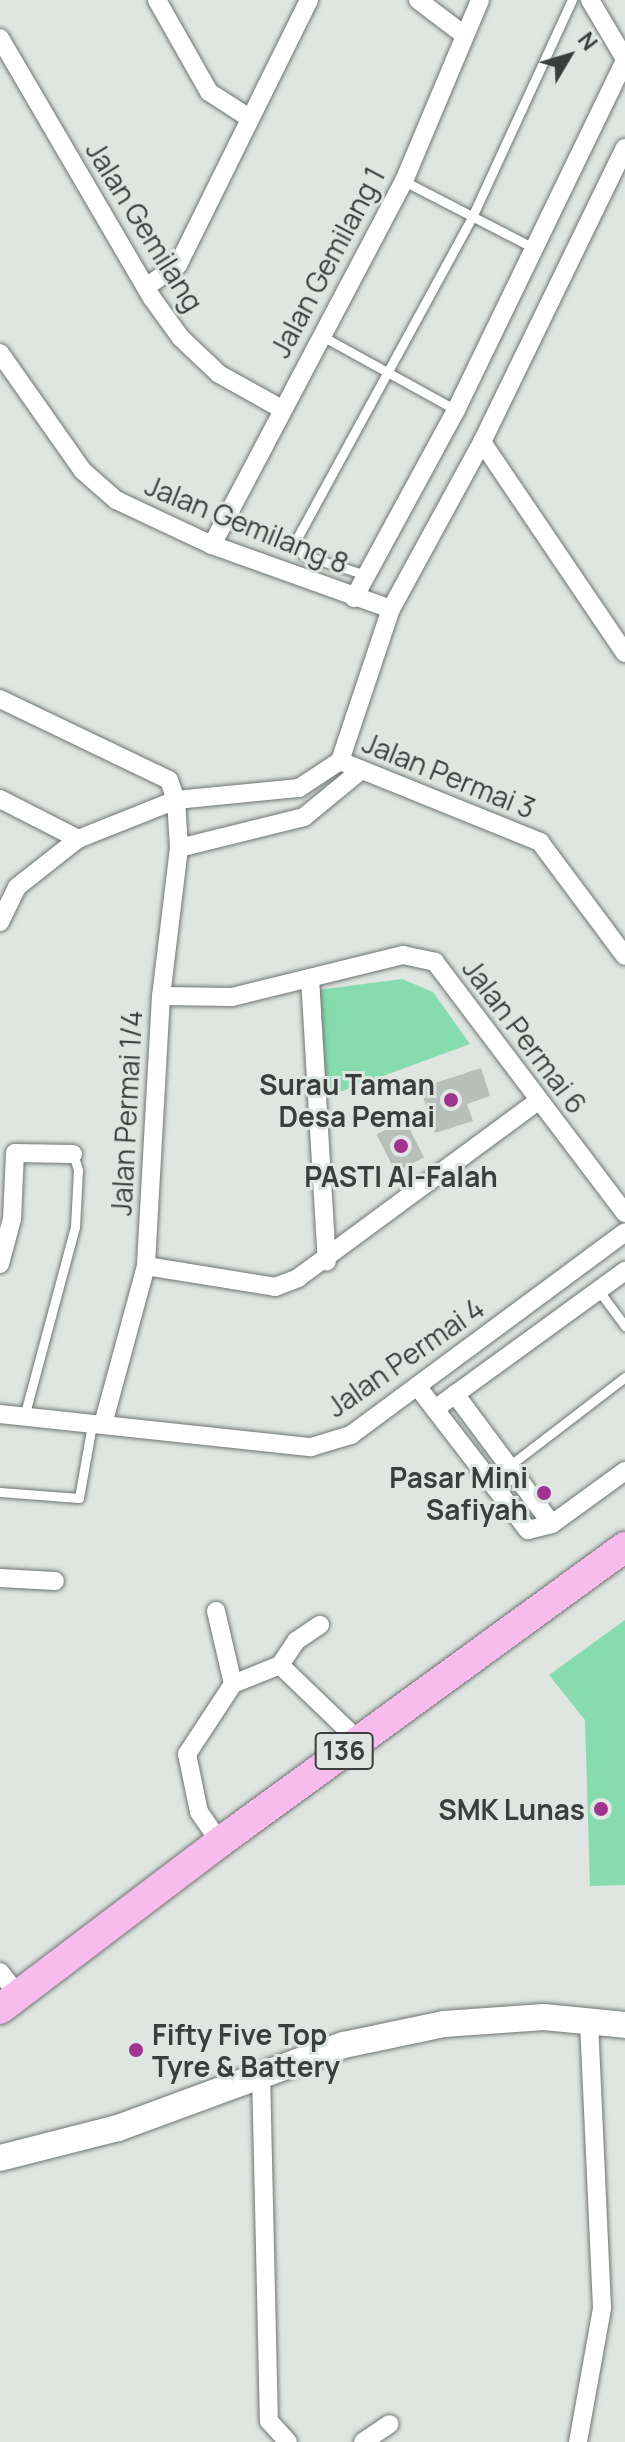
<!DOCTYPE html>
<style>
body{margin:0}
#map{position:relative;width:625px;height:2442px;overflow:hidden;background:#dfe5e1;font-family:Manrope,sans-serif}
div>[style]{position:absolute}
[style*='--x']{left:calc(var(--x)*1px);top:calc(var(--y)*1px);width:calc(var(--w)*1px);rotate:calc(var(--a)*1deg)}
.green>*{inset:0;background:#86dbaf}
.building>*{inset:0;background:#b8bfbb;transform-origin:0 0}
.roads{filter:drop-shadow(0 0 2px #6f7571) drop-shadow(0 0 2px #6f7571)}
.service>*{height:9px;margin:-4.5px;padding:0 4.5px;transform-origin:4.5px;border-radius:4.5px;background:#fff}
.minor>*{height:18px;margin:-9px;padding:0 9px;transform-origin:9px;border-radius:9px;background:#fff}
.secondary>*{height:26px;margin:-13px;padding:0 13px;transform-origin:13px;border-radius:13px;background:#fff}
.primary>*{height:30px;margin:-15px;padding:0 15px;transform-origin:15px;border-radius:15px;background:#f7bcec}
.dots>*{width:22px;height:22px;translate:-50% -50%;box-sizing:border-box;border:4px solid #dfe5e1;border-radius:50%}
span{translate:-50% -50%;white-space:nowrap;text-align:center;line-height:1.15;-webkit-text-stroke:6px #dfe5e1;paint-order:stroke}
.shield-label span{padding:2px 6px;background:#dfe5e1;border:2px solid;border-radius:6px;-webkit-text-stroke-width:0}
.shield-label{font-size:26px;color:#3b3e3c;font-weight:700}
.street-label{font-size:28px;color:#3b3e3c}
.poi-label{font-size:28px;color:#3b3e3c;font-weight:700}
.right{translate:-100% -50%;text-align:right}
.left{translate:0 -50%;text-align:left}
.north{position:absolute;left:529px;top:16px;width:80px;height:80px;-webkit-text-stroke:6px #dfe5e1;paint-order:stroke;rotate:52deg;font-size:22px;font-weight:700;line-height:32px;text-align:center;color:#3b3e3c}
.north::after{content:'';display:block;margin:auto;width:28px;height:36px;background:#3b3e3c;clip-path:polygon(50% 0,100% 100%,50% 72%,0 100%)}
</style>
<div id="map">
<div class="green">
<i style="clip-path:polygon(402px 979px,433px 992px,470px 1044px,323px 1098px,318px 990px)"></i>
<i style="clip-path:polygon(625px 1620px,625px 1885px,590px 1886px,585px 1720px,549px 1675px)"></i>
</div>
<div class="building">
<i style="clip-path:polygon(481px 1068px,490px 1096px,467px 1104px,473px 1121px,435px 1133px,420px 1088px)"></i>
<i style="left:405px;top:1120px;width:42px;height:32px;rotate:63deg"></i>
</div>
<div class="roads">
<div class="service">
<i style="--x:404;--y:181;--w:148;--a:27.3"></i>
<i style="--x:322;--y:336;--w:153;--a:28.9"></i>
<i style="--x:366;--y:575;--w:66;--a:-162.4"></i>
<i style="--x:303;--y:555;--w:17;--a:-115"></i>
<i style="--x:296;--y:540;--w:368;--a:-61.4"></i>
<i style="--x:472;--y:217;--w:239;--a:-65.3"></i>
<i style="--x:599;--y:1291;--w:44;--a:53.4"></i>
<i style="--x:24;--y:1417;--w:197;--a:-75"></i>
<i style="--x:75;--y:1227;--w:57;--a:-87"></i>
<i style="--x:78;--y:1170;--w:17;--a:-107"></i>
<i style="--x:509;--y:1466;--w:146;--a:-37.5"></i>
<i style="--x:0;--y:1492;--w:79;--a:4.3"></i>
<i style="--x:79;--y:1498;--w:75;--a:-80"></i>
</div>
<div class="minor">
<i style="--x:157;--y:0;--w:106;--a:60.5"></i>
<i style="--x:209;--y:92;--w:46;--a:32.7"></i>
<i style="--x:418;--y:0;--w:56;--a:37.1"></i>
<i style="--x:590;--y:0;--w:69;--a:59.3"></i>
<i style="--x:0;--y:38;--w:301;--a:59.7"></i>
<i style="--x:152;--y:298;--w:49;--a:54.1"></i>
<i style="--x:181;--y:338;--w:52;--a:43.5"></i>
<i style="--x:219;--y:374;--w:70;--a:29.1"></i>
<i style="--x:146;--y:287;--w:39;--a:-35"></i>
<i style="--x:178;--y:265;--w:296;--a:-63.7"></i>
<i style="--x:0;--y:353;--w:144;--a:54.9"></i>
<i style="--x:83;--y:471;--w:44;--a:41.3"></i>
<i style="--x:116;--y:500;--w:106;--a:25.1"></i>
<i style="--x:212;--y:545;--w:190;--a:19.7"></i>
<i style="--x:482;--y:442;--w:255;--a:55.9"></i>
<i style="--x:212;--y:545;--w:412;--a:-62.2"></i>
<i style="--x:404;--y:181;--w:196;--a:-67.2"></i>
<i style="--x:354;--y:598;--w:214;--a:-61.5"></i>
<i style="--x:456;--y:410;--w:389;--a:-64.2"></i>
<i style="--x:0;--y:699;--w:187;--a:25.6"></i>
<i style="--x:169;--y:780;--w:21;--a:71"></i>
<i style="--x:176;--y:800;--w:48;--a:86.4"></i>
<i style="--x:179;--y:848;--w:149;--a:96.9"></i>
<i style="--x:161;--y:996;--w:270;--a:93.2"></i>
<i style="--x:146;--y:1266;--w:164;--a:105.2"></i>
<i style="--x:340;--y:761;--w:216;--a:22"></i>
<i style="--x:540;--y:842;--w:142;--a:53.3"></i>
<i style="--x:0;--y:799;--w:88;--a:27.1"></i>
<i style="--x:179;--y:848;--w:129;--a:-13.9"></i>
<i style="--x:304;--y:817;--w:72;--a:-39.4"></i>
<i style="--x:0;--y:922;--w:39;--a:-64"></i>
<i style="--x:17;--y:887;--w:78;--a:-38.2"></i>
<i style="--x:78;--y:839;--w:105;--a:-21.7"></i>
<i style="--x:176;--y:800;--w:124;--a:-5.6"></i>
<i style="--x:299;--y:788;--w:49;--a:-33.4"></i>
<i style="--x:340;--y:761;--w:160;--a:-71.5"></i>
<i style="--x:391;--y:609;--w:190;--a:-61.4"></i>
<i style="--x:482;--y:442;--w:327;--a:-64.1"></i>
<i style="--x:310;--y:978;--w:284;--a:86.6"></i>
<i style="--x:161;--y:996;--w:71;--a:0.8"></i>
<i style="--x:232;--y:997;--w:176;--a:-13.8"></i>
<i style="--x:403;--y:955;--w:33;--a:12"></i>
<i style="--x:435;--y:962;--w:315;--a:52.9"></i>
<i style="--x:0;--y:1264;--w:47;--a:-75.1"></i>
<i style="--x:12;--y:1219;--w:66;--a:-87.4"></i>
<i style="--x:15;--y:1153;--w:58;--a:1"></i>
<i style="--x:146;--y:1266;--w:131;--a:9.2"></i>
<i style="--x:275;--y:1287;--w:25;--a:-21"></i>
<i style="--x:298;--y:1278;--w:298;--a:-36.4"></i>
<i style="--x:417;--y:1386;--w:182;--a:52.4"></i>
<i style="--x:528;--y:1530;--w:25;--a:-14"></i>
<i style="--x:552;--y:1524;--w:90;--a:-36"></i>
<i style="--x:455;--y:1394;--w:162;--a:53.3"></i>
<i style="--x:435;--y:1409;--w:235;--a:-36"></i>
<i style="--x:0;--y:1414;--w:313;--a:6.1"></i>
<i style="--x:311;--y:1447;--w:42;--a:-16.7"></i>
<i style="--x:351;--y:1435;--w:341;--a:-36.5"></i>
<i style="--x:0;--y:1578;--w:55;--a:3.1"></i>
<i style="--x:216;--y:1611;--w:75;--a:76.9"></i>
<i style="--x:233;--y:1684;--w:84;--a:123.3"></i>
<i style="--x:187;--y:1754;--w:59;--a:78.3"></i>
<i style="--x:199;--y:1812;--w:37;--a:55"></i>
<i style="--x:280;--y:1665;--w:108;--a:43.9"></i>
<i style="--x:233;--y:1684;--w:51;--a:-22"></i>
<i style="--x:280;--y:1665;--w:29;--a:-56"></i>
<i style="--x:296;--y:1641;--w:29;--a:-34"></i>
<i style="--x:0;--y:1972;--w:29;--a:52"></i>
<i style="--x:261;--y:2072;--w:349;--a:88.7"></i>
<i style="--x:269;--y:2421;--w:28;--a:48"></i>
<i style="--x:363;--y:2442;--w:32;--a:-34"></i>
<i style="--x:578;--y:2442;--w:136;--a:-79.8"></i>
<i style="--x:602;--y:2308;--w:289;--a:-92.6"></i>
</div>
<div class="secondary">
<i style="--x:0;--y:2158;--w:122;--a:-14.3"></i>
<i style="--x:118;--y:2128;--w:241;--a:-20.2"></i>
<i style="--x:344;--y:2045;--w:102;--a:-11.9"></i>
<i style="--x:444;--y:2024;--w:100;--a:-4"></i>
<i style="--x:544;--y:2017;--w:81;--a:5.6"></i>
</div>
<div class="primary">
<i style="--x:0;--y:2009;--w:276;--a:-37.2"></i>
<i style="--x:220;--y:1842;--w:501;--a:-36.07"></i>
</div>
</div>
<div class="dots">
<i style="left:451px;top:1100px;background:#a03290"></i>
<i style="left:401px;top:1146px;background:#a03290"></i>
<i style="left:544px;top:1493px;background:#a03290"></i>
<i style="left:601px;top:1809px;background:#a03290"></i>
<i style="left:136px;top:2050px;background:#a03290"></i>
</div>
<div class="shield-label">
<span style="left:344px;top:1751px">136</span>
</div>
<div class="street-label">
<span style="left:145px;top:226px;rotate:58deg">Jalan Gemilang</span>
<span style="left:327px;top:262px;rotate:-62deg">Jalan Gemilang 1</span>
<span style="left:247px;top:524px;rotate:22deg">Jalan Gemilang 8</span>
<span style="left:449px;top:775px;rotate:22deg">Jalan Permai 3</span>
<span style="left:525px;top:1036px;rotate:53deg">Jalan Permai 6</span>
<span style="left:126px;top:1113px;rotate:-87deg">Jalan Permai 1/4</span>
<span style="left:405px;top:1357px;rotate:-35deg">Jalan Permai 4</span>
</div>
<div class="poi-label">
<span class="right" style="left:435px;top:1100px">Surau Taman<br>Desa Pemai</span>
<span style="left:401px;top:1176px">PASTI Al-Falah</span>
<span class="right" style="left:528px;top:1493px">Pasar Mini<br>Safiyah</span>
<span class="right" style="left:585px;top:1809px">SMK Lunas</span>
<span class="left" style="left:152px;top:2050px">Fifty Five Top<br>Tyre &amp; Battery</span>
</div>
<div class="north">N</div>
</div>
